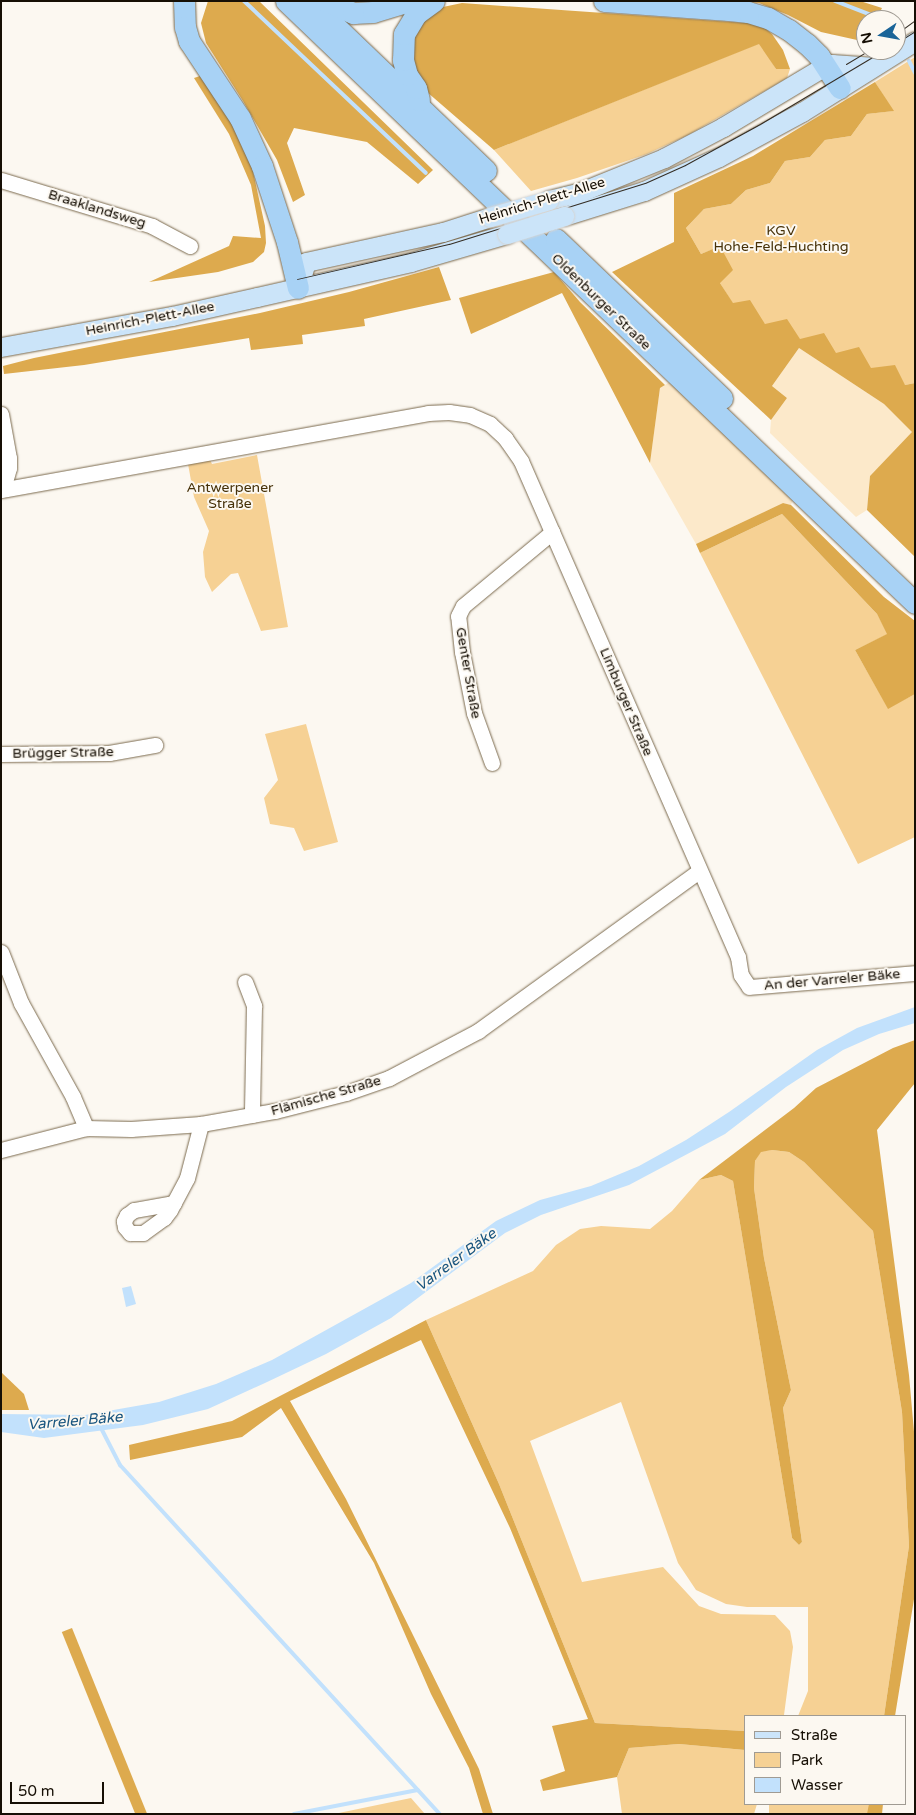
<!DOCTYPE html>
<meta charset="utf-8">
<style>
body{margin:0}
#map{position:relative;width:916px;height:1815px;overflow:hidden;background:#fcf8f1;font-family:"Varela Round",sans-serif}
div>[style]{position:absolute}
[style*='--x']{left:calc(var(--x)*1px);top:calc(var(--y)*1px);width:calc(var(--w)*1px);rotate:calc(var(--a)*1deg)}
.built>*{inset:0;background:#fce9ca}
.green>*{inset:0;background:#f6d194;transform-origin:0 0}
.forest>*{inset:0;background:#ddaa4e;transform-origin:0 0}
.water>*{inset:0;background:#c2e1fc}
.stream>*{height:4px;margin:-2px;padding:0 2px;transform-origin:2px;border-radius:2px;background:#c2e1fc}
.roads{filter:drop-shadow(0 0 1px #7b6a4e) drop-shadow(0 0 1px #7b6a4e)}
.minor>*{height:15px;margin:-7.5px;padding:0 7.5px;transform-origin:7.5px;border-radius:7.5px;background:#fff}
.major>*{height:19px;margin:-9.5px;padding:0 9.5px;transform-origin:9.5px;border-radius:9.5px;background:#cbe4f9}
.highway>*{height:21px;margin:-10.5px;padding:0 10.5px;transform-origin:10.5px;border-radius:10.5px;background:#a8d2f5}
.tram>*{height:1px;margin:-0.5px;padding:0 0.5px;transform-origin:0.5px;border-radius:0.5px;background:#332c23}
.bridges{filter:drop-shadow(0 0 1px #d5d4d2) drop-shadow(0 0 1px #d5d4d2)}
.major-bridge>*{height:19px;margin:-9.5px;padding:0 9.5px;transform-origin:9.5px;border-radius:9.5px;background:#cbe4f9}
span{translate:-50% -50%;white-space:nowrap;text-align:center;line-height:1.15;-webkit-text-stroke:4px #fcf8f1;paint-order:stroke}
.street-label{font-size:14px;color:#160f05}
.park-label{font-size:14px;color:#463108}
.water-label{font-size:15px;color:#19557f;font-style:italic}
.frame{position:absolute;inset:0;border:2px solid #160f05;pointer-events:none}
.legend{position:absolute;left:744px;top:1715px;width:162px;height:90px;box-sizing:border-box;background:#fcf8f1;border:1px solid #a09b93;margin:0;padding:6px 9px;list-style:none;font-size:15px;color:#160f05}
.legend li{display:flex;align-items:center;gap:10px;height:25px}
.legend b{width:25px;border:1px solid #a09b93}
.north{position:absolute;left:856px;top:10px;width:50px;height:50px;box-sizing:border-box;background:#fcf8f1;border:1px solid #a09b93;border-radius:50%;rotate:258deg;font-size:14px;font-weight:700;line-height:20px;text-align:center;color:#160f05}
.north::after{content:'';display:block;margin:auto;width:18px;height:22px;background:#1a6498;clip-path:polygon(50% 0,100% 100%,50% 72%,0 100%)}
.scale{position:absolute;left:10px;top:1782px;width:94px;height:22px;box-sizing:border-box;border:2px solid #160f05;border-top:0;padding-left:6px;font-size:15px;line-height:18px;white-space:nowrap;color:#160f05;-webkit-text-stroke:4px #fcf8f1;paint-order:stroke}
</style>
<div id="map">
<div class="built">
<i style="clip-path:polygon(799px 348px,884px 404px,913px 432px,870px 476px,867px 510px,856px 517px,770px 433px,771px 420px,787px 398px,772px 386px)"></i>
<i style="clip-path:polygon(673px 380px,794px 496px,791px 505px,783px 503px,696px 544px,650px 463px,660px 388px)"></i>
</div>
<div class="green">
<i style="clip-path:polygon(760px 43px,776px 69px,790px 69px,787px 78px,688px 135px,647px 154px,577px 178px,531px 191px,494px 150px)"></i>
<i style="clip-path:polygon(915px 57px,915px 383px,905px 385px,765px 324px,733px 304px,720px 283px,721px 246px,701px 254px,686px 228px,704px 209px,731px 204px,746px 190px,770px 183px,785px 161px,810px 157px,825px 140px,851px 136px,867px 114px,893px 111px,875px 82px)"></i>
<i style="clip-path:polygon(257px 455px,288px 627px,261px 631px,238px 573px,231px 574px,212px 592px,205px 577px,203px 552px,209px 531px,194px 497px,188px 464px,210px 460px,212px 464px)"></i>
<i style="clip-path:polygon(782px 514px,877px 614px,888px 634px,855px 650px,888px 708px,915px 694px,915px 837px,858px 864px,700px 553px)"></i>
<i style="clip-path:polygon(306px 724px,338px 842px,304px 851px,294px 828px,270px 824px,264px 798px,278px 780px,265px 734px)"></i>
<i style="clip-path:polygon(772px 1150px,789px 1152px,804px 1162px,873px 1231px,902px 1412px,909px 1546px,884px 1716px,798px 1716px,808px 1691px,808px 1607px,747px 1607px,726px 1604px,696px 1590px,678px 1563px,621px 1402px,530px 1441px,582px 1582px,663px 1567px,699px 1606px,721px 1614px,775px 1615px,790px 1631px,793px 1647px,784px 1715px,745px 1716px,745px 1731px,595px 1723px,499px 1484px,426px 1320px,533px 1271px,556px 1245px,580px 1229px,601px 1226px,650px 1229px,672px 1211px,699px 1180px,721px 1175px,733px 1181px,792px 1538px,799px 1545px,802px 1542px,783px 1408px,791px 1390px,764px 1258px,754px 1188px,755px 1161px,761px 1151px)"></i>
<i style="clip-path:polygon(679px 1744px,745px 1750px,745px 1804px,757px 1804px,754px 1814px,622px 1814px,617px 1777px,629px 1748px)"></i>
<i style="clip-path:polygon(411px 1798px,425px 1814px,334px 1814px)"></i>
<i style="left:769px;top:1804px;width:100px;height:10px"></i>
</div>
<div class="forest">
<i style="clip-path:polygon(208px 1px,259px 1px,433px 170px,418px 184px,367px 142px,294px 128px,287px 143px,305px 195px,293px 202px,277px 160px,243px 101px,206px 43px,201px 23px)"></i>
<i style="clip-path:polygon(740px 1px,860px 1px,882px 8px,876px 20px,866px 20px,866px 30px,857px 40px,821px 32px,788px 15px,759px 3px)"></i>
<i style="clip-path:polygon(462px 3px,760px 24px,772px 34px,783px 50px,790px 69px,776px 69px,759px 44px,494px 150px,427px 92px,411px 61px,412px 30px,427px 16px,443px 7px)"></i>
<i style="clip-path:polygon(200px 76px,233px 124px,250px 158px,265px 226px,266px 243px,264px 252px,253px 262px,218px 272px,149px 282px,229px 246px,233px 236px,261px 238px,251px 185px,229px 134px,194px 78px)"></i>
<i style="clip-path:polygon(875px 82px,894px 111px,867px 114px,851px 136px,825px 140px,810px 157px,785px 161px,770px 183px,746px 190px,731px 204px,704px 209px,686px 228px,701px 254px,720px 246px,733px 270px,720px 283px,733px 303px,750px 300px,765px 324px,787px 319px,800px 339px,824px 333px,836px 353px,859px 347px,871px 368px,895px 365px,905px 385px,915px 383px,915px 557px,867px 510px,870px 476px,912px 432px,884px 404px,799px 348px,772px 386px,787px 398px,771px 420px,612px 272px,674px 242px,674px 193px,753px 156px)"></i>
<i style="clip-path:polygon(439px 267px,451px 300px,364px 319px,365px 326px,302px 335px,303px 344px,251px 350px,249px 338px,84px 365px,4px 374px,3px 366px,34px 358px,260px 313px,349px 292px)"></i>
<i style="clip-path:polygon(554px 272px,580px 302px,665px 385px,660px 388px,650px 463px,562px 293px,471px 334px,459px 298px)"></i>
<i style="clip-path:polygon(783px 503px,791px 505px,884px 597px,915px 621px,915px 694px,888px 709px,855px 650px,887px 634px,877px 614px,782px 514px,700px 553px,696px 544px)"></i>
<i style="clip-path:polygon(915px 1040px,915px 1083px,877px 1130px,909px 1375px,915px 1443px,915px 1593px,895px 1716px,884px 1716px,909px 1546px,902px 1412px,873px 1231px,804px 1162px,789px 1152px,772px 1150px,761px 1152px,755px 1161px,754px 1188px,764px 1258px,791px 1390px,783px 1408px,802px 1542px,799px 1545px,792px 1538px,733px 1181px,721px 1175px,699px 1180px,794px 1108px,816px 1088px,893px 1048px)"></i>
<i style="clip-path:polygon(426px 1320px,499px 1484px,595px 1723px,745px 1731px,745px 1750px,679px 1744px,629px 1748px,617px 1777px,543px 1791px,540px 1780px,565px 1771px,552px 1726px,588px 1719px,510px 1528px,421px 1340px,290px 1401px,346px 1499px,479px 1769px,493px 1814px,483px 1814px,469px 1768px,431px 1694px,374px 1563px,281px 1408px,242px 1437px,130px 1460px,129px 1445px,232px 1421px)"></i>
<i style="clip-path:polygon(1px 1372px,24px 1394px,29px 1410px,1px 1410px)"></i>
<i style="left:72px;top:1628px;width:201px;height:11px;rotate:68deg"></i>
<i style="clip-path:polygon(869px 1804px,883px 1804px,882px 1814px,867px 1814px)"></i>
</div>
<div class="water">
<i style="clip-path:polygon(915px 1007px,915px 1023px,879px 1034px,843px 1050px,786px 1087px,725px 1134px,629px 1185px,541px 1215px,505px 1233px,391px 1318px,326px 1354px,265px 1383px,208px 1409px,143px 1425px,44px 1438px,1px 1432px,1px 1414px,85px 1415px,159px 1402px,216px 1384px,272px 1360px,411px 1283px,496px 1221px,540px 1200px,591px 1186px,639px 1166px,686px 1140px,729px 1112px,817px 1050px,857px 1028px)"></i>
<i style="clip-path:polygon(131px 1286px,136px 1304px,126px 1307px,122px 1288px)"></i>
</div>
<div class="stream">
<i style="--x:244;--y:1;--w:250;--a:43.4"></i>
<i style="--x:835;--y:1;--w:53;--a:21.2"></i>
<i style="--x:909;--y:61;--w:13;--a:63"></i>
<i style="--x:101;--y:1428;--w:42;--a:62.8"></i>
<i style="--x:120;--y:1465;--w:473;--a:47.5"></i>
<i style="--x:294;--y:1814;--w:126;--a:-11"></i>
</div>
<div class="roads">
<div class="minor">
<i style="--x:1;--y:180;--w:158;--a:16.9"></i>
<i style="--x:152;--y:226;--w:43;--a:27.8"></i>
<i style="--x:1;--y:414;--w:45;--a:79.7"></i>
<i style="--x:9;--y:458;--w:10;--a:90"></i>
<i style="--x:9;--y:468;--w:22;--a:106"></i>
<i style="--x:1;--y:490;--w:434;--a:-10.2"></i>
<i style="--x:428;--y:413;--w:21;--a:-3"></i>
<i style="--x:449;--y:412;--w:21;--a:8"></i>
<i style="--x:470;--y:415;--w:22;--a:24"></i>
<i style="--x:490;--y:424;--w:21;--a:43"></i>
<i style="--x:505;--y:438;--w:28;--a:55"></i>
<i style="--x:521;--y:461;--w:541;--a:66.37"></i>
<i style="--x:738;--y:957;--w:18;--a:81"></i>
<i style="--x:741;--y:975;--w:14;--a:56"></i>
<i style="--x:749;--y:987;--w:167;--a:-4.8"></i>
<i style="--x:1;--y:754;--w:108;--a:-0.5"></i>
<i style="--x:109;--y:753;--w:47;--a:-9.9"></i>
<i style="--x:492;--y:763;--w:53;--a:-109.8"></i>
<i style="--x:474;--y:713;--w:62;--a:-101.1"></i>
<i style="--x:462;--y:652;--w:36;--a:-96"></i>
<i style="--x:458;--y:616;--w:11;--a:-63"></i>
<i style="--x:463;--y:606;--w:116;--a:-39.7"></i>
<i style="--x:1;--y:952;--w:55;--a:68.6"></i>
<i style="--x:21;--y:1003;--w:107;--a:61"></i>
<i style="--x:73;--y:1097;--w:34;--a:67"></i>
<i style="--x:86;--y:1128;--w:45;--a:1.3"></i>
<i style="--x:131;--y:1129;--w:70;--a:-4.1"></i>
<i style="--x:201;--y:1124;--w:75;--a:-10"></i>
<i style="--x:275;--y:1111;--w:73;--a:-14.2"></i>
<i style="--x:346;--y:1093;--w:46;--a:-19.2"></i>
<i style="--x:389;--y:1078;--w:101;--a:-27.8"></i>
<i style="--x:478;--y:1031;--w:273;--a:-35.9"></i>
<i style="--x:245;--y:982;--w:26;--a:69"></i>
<i style="--x:254;--y:1006;--w:109;--a:91.1"></i>
<i style="--x:1;--y:1150;--w:88;--a:-14.5"></i>
<i style="--x:174;--y:1203;--w:41;--a:170.1"></i>
<i style="--x:134;--y:1210;--w:9;--a:144"></i>
<i style="--x:127;--y:1215;--w:7;--a:117"></i>
<i style="--x:124;--y:1221;--w:6;--a:81"></i>
<i style="--x:125;--y:1227;--w:8;--a:50"></i>
<i style="--x:130;--y:1233;--w:13;--a:0"></i>
<i style="--x:143;--y:1233;--w:26;--a:-36"></i>
<i style="--x:164;--y:1218;--w:10;--a:-53"></i>
<i style="--x:170;--y:1210;--w:36;--a:-62"></i>
<i style="--x:187;--y:1178;--w:56;--a:-75.5"></i>
</div>
<div class="major">
<i style="--x:549;--y:200;--w:30;--a:-14"></i>
<i style="--x:578;--y:193;--w:93;--a:-22.1"></i>
<i style="--x:664;--y:158;--w:67;--a:-27.7"></i>
<i style="--x:723;--y:127;--w:119;--a:-30.9"></i>
<i style="--x:825;--y:66;--w:7;--a:-16"></i>
<i style="--x:832;--y:64;--w:39;--a:4"></i>
<i style="--x:564;--y:216;--w:84;--a:-17.4"></i>
<i style="--x:644;--y:191;--w:82;--a:-24.4"></i>
<i style="--x:719;--y:157;--w:94;--a:-28.5"></i>
<i style="--x:802;--y:112;--w:133;--a:-32.1"></i>
<i style="--x:298;--y:288;--w:27;--a:-73"></i>
<i style="--x:306;--y:262;--w:140;--a:-12.4"></i>
<i style="--x:443;--y:232;--w:49;--a:-17.7"></i>
<i style="--x:1;--y:347;--w:174;--a:-10.3"></i>
<i style="--x:172;--y:316;--w:87;--a:-12.6"></i>
<i style="--x:257;--y:297;--w:158;--a:-12.8"></i>
<i style="--x:411;--y:262;--w:100;--a:-16.3"></i>
</div>
<div class="highway">
<i style="--x:184;--y:1;--w:26;--a:88"></i>
<i style="--x:185;--y:27;--w:15;--a:74"></i>
<i style="--x:189;--y:41;--w:92;--a:56.5"></i>
<i style="--x:240;--y:118;--w:53;--a:65.4"></i>
<i style="--x:262;--y:166;--w:80;--a:71.8"></i>
<i style="--x:287;--y:242;--w:47;--a:76.6"></i>
<i style="--x:286;--y:1;--w:871;--a:43.74"></i>
<i style="--x:309;--y:1;--w:245;--a:43.8"></i>
<i style="--x:326;--y:1;--w:30;--a:24"></i>
<i style="--x:353;--y:13;--w:20;--a:-3"></i>
<i style="--x:373;--y:12;--w:37;--a:-17"></i>
<i style="--x:604;--y:1;--w:125;--a:4.1"></i>
<i style="--x:729;--y:10;--w:19;--a:6"></i>
<i style="--x:748;--y:12;--w:21;--a:17"></i>
<i style="--x:768;--y:18;--w:24;--a:30"></i>
<i style="--x:789;--y:30;--w:23;--a:38"></i>
<i style="--x:807;--y:44;--w:17;--a:45"></i>
<i style="--x:819;--y:56;--w:38;--a:57"></i>
<i style="--x:419;--y:100;--w:12;--a:-104"></i>
<i style="--x:416;--y:88;--w:16;--a:-125"></i>
<i style="--x:407;--y:75;--w:16;--a:-105"></i>
<i style="--x:403;--y:60;--w:26;--a:-88"></i>
<i style="--x:404;--y:34;--w:23;--a:-59"></i>
<i style="--x:416;--y:14;--w:22;--a:-36"></i>
<i style="--x:556;--y:239;--w:230;--a:43.8"></i>
</div>
</div>
<div class="tram">
<i style="--x:896;--y:34;--w:24;--a:-36"></i>
<i style="--x:896;--y:43;--w:22;--a:-32"></i>
<i style="--x:846;--y:64;--w:27;--a:-31"></i>
<i style="--x:297;--y:279;--w:156;--a:-13"></i>
<i style="--x:449;--y:244;--w:205;--a:-17.3"></i>
<i style="--x:645;--y:183;--w:44;--a:-24.2"></i>
<i style="--x:685;--y:165;--w:85;--a:-28.7"></i>
<i style="--x:760;--y:124;--w:144;--a:-30.8"></i>
</div>
<div class="bridges">
<div class="major-bridge">
<i style="--x:490;--y:217;--w:61;--a:-16.1"></i>
<i style="--x:507;--y:234;--w:60;--a:-17.5"></i>
</div>
</div>
<div class="street-label">
<span style="left:542px;top:201px;rotate:-17deg">Heinrich-Plett-Allee</span>
<span style="left:97px;top:209px;rotate:17deg">Braaklandsweg</span>
<span style="left:601px;top:302px;rotate:44deg">Oldenburger Straße</span>
<span style="left:150px;top:319px;rotate:-11deg">Heinrich-Plett-Allee</span>
<span style="left:468px;top:673px;rotate:80deg">Genter Straße</span>
<span style="left:626px;top:702px;rotate:67deg">Limburger Straße</span>
<span style="left:63px;top:753px;rotate:-1deg">Brügger Straße</span>
<span style="left:832px;top:980px;rotate:-5deg">An der Varreler Bäke</span>
<span style="left:326px;top:1096px;rotate:-16deg">Flämische Straße</span>
</div>
<div class="park-label">
<span style="left:781px;top:239px">KGV<br>Hohe-Feld-Huchting</span>
<span style="left:230px;top:496px">Antwerpener<br>Straße</span>
</div>
<div class="water-label">
<span style="left:456px;top:1260px;rotate:-36deg">Varreler Bäke</span>
<span style="left:75px;top:1421px;rotate:-5deg">Varreler Bäke</span>
</div>
<div class="frame"></div>
<ul class="legend">
<li><b style="height:6px;background:#cbe4f9"></b>Straße</li>
<li><b style="height:14px;background:#f6d194"></b>Park</li>
<li><b style="height:14px;background:#c2e1fc"></b>Wasser</li>
</ul>
<div class="north">N</div>
<div class="scale">50 m</div>
</div>
